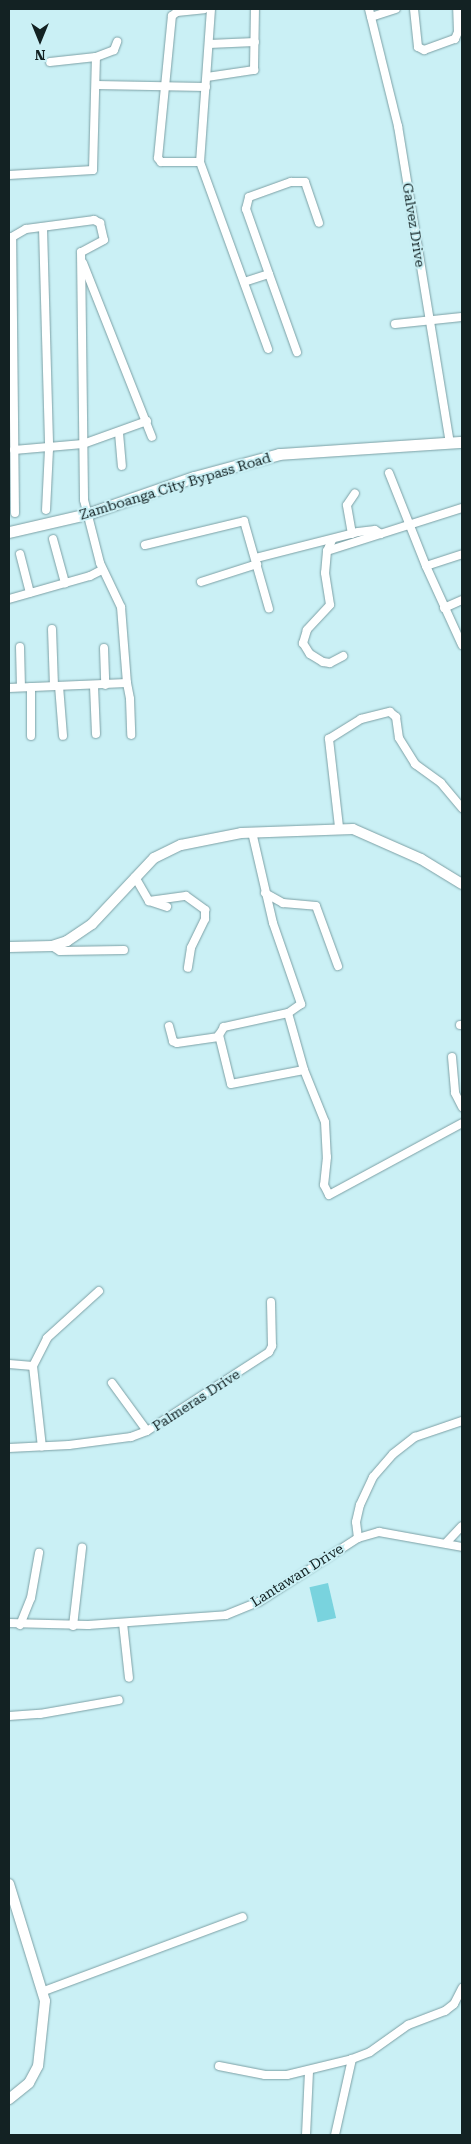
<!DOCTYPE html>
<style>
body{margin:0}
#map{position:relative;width:471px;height:2144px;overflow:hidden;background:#caf0f5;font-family:"Roboto Serif",serif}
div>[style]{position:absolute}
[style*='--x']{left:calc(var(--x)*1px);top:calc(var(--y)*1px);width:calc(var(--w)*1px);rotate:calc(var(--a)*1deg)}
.green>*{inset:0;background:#79d3de;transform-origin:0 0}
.roads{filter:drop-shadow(0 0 1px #7ca0a5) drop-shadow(0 0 1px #7ca0a5)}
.minor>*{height:8px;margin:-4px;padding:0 4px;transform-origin:4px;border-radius:4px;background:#fff}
.tertiary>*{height:10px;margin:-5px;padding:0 5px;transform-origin:5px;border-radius:5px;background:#fff}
.secondary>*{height:11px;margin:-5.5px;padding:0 5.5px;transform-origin:5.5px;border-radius:5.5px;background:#fff}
span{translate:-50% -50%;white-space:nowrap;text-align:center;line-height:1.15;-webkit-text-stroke:4px #caf0f5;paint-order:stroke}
.street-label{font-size:14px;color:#132223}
.frame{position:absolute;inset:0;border:10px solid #132223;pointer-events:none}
.north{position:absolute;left:15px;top:15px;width:50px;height:50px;-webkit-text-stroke:4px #caf0f5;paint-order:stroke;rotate:180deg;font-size:14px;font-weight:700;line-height:20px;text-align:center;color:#132223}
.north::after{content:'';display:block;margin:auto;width:18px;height:22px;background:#132223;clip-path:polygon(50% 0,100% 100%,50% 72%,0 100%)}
</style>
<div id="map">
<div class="green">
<i style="left:328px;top:1583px;width:36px;height:19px;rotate:77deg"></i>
</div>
<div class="roads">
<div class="minor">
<i style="--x:211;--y:9;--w:153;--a:94.1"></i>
<i style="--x:200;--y:162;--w:199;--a:70"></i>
<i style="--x:369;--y:9;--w:121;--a:76.1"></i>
<i style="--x:398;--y:126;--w:320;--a:80.7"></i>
<i style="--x:414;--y:9;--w:38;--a:84"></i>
<i style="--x:418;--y:47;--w:7;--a:27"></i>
<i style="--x:424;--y:50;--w:33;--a:-20"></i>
<i style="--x:455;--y:39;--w:8;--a:-67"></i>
<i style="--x:458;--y:32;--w:23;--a:-92"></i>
<i style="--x:371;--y:17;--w:26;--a:-18"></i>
<i style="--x:209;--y:44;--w:46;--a:-2.5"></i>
<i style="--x:50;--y:62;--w:46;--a:-6.2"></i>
<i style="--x:96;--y:57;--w:19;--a:-21"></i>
<i style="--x:114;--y:50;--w:9;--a:-69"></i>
<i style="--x:207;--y:77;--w:48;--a:-8.5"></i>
<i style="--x:254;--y:70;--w:61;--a:-89.1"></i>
<i style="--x:96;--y:85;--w:110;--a:1"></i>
<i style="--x:200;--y:162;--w:39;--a:180"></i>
<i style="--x:161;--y:162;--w:5;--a:-127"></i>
<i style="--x:158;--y:158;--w:143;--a:-84.4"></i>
<i style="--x:172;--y:16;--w:6;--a:-39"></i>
<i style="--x:177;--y:12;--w:27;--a:-6"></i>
<i style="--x:9;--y:175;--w:84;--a:-3.4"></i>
<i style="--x:93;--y:170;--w:113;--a:-88.5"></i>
<i style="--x:43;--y:228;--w:221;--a:88.4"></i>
<i style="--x:49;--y:449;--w:61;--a:92.8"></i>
<i style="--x:83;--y:263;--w:187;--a:68.4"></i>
<i style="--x:269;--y:274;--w:83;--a:70.3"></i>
<i style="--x:244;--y:282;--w:26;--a:-18"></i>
<i style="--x:269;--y:274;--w:69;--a:-109.5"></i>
<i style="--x:246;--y:209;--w:12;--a:-76"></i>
<i style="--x:249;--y:197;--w:45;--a:-19.7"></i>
<i style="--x:291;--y:182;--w:14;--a:0"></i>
<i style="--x:305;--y:182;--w:43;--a:71.1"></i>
<i style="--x:395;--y:324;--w:67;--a:-6"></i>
<i style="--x:119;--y:433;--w:33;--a:85"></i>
<i style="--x:14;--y:450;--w:69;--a:-5"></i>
<i style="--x:83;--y:444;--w:68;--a:-19.8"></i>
<i style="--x:389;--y:473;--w:100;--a:68.3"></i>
<i style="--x:426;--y:566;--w:87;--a:65.5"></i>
<i style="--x:15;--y:513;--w:276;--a:-90.6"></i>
<i style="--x:12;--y:237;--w:16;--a:-30"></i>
<i style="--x:26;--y:229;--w:69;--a:-7.5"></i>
<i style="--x:94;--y:220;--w:7;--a:27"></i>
<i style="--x:100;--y:223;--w:17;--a:77"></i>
<i style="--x:104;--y:240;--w:26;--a:152"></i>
<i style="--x:81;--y:252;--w:248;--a:89.3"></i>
<i style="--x:84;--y:500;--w:65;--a:75.7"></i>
<i style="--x:100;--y:563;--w:49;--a:64.5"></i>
<i style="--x:121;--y:607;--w:76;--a:85.5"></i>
<i style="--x:352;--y:534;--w:29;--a:-100"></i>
<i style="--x:347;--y:505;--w:14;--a:-56"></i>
<i style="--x:53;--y:539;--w:46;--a:74.7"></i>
<i style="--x:332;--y:540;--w:12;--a:114"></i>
<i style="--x:327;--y:551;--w:22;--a:95"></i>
<i style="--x:325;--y:573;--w:32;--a:81"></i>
<i style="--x:330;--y:605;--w:34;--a:133"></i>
<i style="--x:307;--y:630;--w:14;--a:107"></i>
<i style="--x:303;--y:643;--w:13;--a:58"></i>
<i style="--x:310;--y:654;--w:15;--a:32"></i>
<i style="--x:323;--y:662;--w:7;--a:8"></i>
<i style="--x:330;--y:663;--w:15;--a:-28"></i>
<i style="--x:145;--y:545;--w:102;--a:-13.6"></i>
<i style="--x:244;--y:521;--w:91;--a:74.1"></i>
<i style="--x:327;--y:551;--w:142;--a:-17.7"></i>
<i style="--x:20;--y:554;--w:40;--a:75.6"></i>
<i style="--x:256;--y:558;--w:105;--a:-14.3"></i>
<i style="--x:358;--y:532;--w:17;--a:-7"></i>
<i style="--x:375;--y:530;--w:7;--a:34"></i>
<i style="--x:426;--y:566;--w:38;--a:-18"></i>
<i style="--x:201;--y:582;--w:59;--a:-17.8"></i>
<i style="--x:9;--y:599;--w:84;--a:-15.9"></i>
<i style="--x:90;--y:576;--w:13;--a:-27"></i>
<i style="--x:444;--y:608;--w:20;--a:-24"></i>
<i style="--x:52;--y:629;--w:57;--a:88"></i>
<i style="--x:20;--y:647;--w:40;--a:88.6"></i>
<i style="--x:104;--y:648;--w:37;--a:88"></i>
<i style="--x:59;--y:686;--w:50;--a:85.4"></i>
<i style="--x:94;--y:686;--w:48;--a:87.6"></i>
<i style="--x:31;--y:687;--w:49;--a:90"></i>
<i style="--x:9;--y:688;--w:118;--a:-2.4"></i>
<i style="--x:127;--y:683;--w:16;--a:79"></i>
<i style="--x:130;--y:699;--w:36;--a:88"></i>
<i style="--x:339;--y:827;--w:89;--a:-96.5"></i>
<i style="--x:329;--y:739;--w:38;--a:-32"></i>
<i style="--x:361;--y:719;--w:30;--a:-14"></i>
<i style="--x:390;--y:712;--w:8;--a:40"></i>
<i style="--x:396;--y:717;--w:21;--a:82"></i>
<i style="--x:399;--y:738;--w:31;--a:58"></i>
<i style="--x:415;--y:764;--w:32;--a:36"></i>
<i style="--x:441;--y:783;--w:33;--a:50"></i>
<i style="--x:252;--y:832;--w:93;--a:77"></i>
<i style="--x:273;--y:923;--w:86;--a:70.9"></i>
<i style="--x:301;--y:1004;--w:16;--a:145"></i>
<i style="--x:288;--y:1013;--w:66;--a:167.7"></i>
<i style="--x:224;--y:1027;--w:9;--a:122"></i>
<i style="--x:219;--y:1035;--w:50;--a:76.2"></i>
<i style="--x:231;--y:1084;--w:74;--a:-10.9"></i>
<i style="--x:135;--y:877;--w:28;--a:60"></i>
<i style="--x:149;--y:901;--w:19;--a:18"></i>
<i style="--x:265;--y:893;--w:21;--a:29"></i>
<i style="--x:283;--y:903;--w:33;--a:5"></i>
<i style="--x:316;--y:906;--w:64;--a:69.9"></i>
<i style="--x:149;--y:901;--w:37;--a:-8"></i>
<i style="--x:186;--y:896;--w:24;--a:36"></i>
<i style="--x:205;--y:910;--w:9;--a:90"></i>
<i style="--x:205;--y:919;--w:32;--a:116"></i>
<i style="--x:191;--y:948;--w:20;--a:99"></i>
<i style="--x:52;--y:946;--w:9;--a:32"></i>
<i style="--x:60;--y:951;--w:64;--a:-0.9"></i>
<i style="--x:288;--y:1013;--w:59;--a:74.3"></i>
<i style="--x:304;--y:1070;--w:56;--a:68"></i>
<i style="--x:325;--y:1122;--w:35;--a:87"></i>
<i style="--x:327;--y:1157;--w:28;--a:96"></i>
<i style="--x:324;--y:1185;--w:11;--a:63"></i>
<i style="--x:329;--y:1195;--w:151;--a:-28.4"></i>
<i style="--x:460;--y:1025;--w:2;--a:0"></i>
<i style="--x:169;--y:1026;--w:16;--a:75"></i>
<i style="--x:173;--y:1041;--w:4;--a:27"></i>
<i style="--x:177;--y:1043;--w:42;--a:-8.1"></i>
<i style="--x:452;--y:1057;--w:36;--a:85"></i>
<i style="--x:455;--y:1093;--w:16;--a:63"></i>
<i style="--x:9;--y:1364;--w:24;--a:5"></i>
<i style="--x:33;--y:1366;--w:81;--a:83.7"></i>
<i style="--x:33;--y:1366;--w:31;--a:-63"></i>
<i style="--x:47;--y:1338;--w:70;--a:-42.1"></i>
<i style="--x:112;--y:1383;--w:59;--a:53.9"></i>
<i style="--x:9;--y:1448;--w:60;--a:-2.9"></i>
<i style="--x:69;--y:1445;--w:63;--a:-7.4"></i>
<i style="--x:131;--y:1437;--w:17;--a:-21"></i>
<i style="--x:147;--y:1431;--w:145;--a:-32.9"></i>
<i style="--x:269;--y:1352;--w:7;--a:-63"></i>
<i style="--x:272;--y:1346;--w:44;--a:-91.3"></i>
<i style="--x:358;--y:1538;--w:16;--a:-97"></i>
<i style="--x:356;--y:1522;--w:17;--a:-77"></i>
<i style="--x:360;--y:1505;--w:31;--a:-65"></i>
<i style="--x:373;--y:1477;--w:30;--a:-49"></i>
<i style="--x:393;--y:1454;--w:28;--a:-38"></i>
<i style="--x:415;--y:1437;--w:50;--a:-18.8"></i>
<i style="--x:446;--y:1543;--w:23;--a:-47"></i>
<i style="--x:9;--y:1623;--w:79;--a:1.5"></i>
<i style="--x:88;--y:1625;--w:138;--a:-4.1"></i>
<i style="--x:226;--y:1615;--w:35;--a:-22"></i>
<i style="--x:259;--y:1602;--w:118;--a:-32.9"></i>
<i style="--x:358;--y:1538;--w:22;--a:-16"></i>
<i style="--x:379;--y:1532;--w:84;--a:10.2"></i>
<i style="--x:123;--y:1623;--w:55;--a:83.8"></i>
<i style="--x:20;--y:1625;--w:29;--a:-68"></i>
<i style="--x:31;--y:1598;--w:46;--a:-79.9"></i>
<i style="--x:73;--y:1626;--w:79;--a:-83.4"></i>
<i style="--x:9;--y:1716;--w:31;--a:-4"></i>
<i style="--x:40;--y:1714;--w:80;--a:-10"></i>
<i style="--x:44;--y:1991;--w:212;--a:-20.4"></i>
<i style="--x:219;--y:2066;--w:47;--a:11.1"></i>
<i style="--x:265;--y:2075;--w:22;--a:0"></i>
<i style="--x:287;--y:2075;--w:67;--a:-13.8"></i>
<i style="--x:352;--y:2059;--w:19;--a:-21"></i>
<i style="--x:370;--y:2052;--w:47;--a:-35.4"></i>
<i style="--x:408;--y:2025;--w:40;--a:-21"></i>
<i style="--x:445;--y:2011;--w:11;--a:-38"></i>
<i style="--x:454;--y:2004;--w:18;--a:-63"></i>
<i style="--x:306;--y:2135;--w:63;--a:-87.3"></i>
<i style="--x:335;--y:2135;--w:78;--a:-77.4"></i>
</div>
<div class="tertiary">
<i style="--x:9;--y:947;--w:43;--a:-1.3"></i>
<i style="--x:52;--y:946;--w:16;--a:-18"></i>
<i style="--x:67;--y:941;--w:30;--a:-34"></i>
<i style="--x:92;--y:924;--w:91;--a:-46.8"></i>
<i style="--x:154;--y:858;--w:30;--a:-26"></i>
<i style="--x:181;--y:845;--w:61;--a:-11.3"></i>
<i style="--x:241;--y:833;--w:112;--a:-2"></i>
<i style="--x:353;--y:829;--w:74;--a:23.8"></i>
<i style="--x:421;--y:859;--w:48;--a:31.4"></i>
<i style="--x:9;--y:1884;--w:122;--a:72.9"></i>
<i style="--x:45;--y:2001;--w:65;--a:96.1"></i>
<i style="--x:38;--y:2066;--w:19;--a:118"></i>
<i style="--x:29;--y:2083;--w:26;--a:141"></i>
</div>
<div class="secondary">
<i style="--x:9;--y:532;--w:80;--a:-13"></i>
<i style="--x:87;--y:514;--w:113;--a:-19.1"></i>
<i style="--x:194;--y:477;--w:88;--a:-15.1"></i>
<i style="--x:279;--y:454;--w:183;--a:-3.8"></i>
</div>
</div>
<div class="street-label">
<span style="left:414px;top:225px;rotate:81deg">Galvez Drive</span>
<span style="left:175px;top:486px;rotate:-17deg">Zamboanga City Bypass Road</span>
<span style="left:196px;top:1400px;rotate:-33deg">Palmeras Drive</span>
<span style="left:297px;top:1575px;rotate:-32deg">Lantawan Drive</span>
</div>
<div class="frame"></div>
<div class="north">N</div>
</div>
